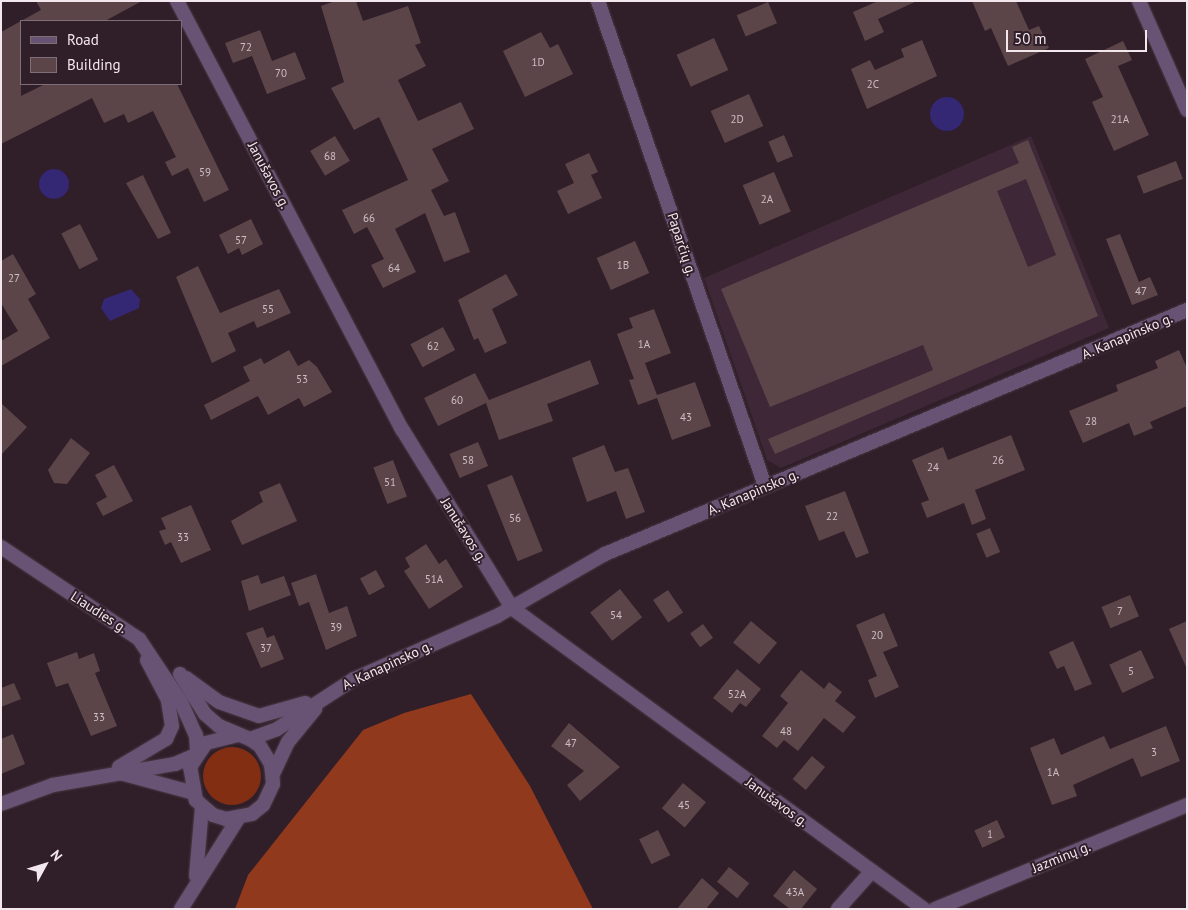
<!DOCTYPE html>
<meta charset="utf-8">
<style>
body{margin:0}
#map{position:relative;width:1188px;height:910px;overflow:hidden;background:#301e29;font-family:"PT Sans",sans-serif}
div>[style]{position:absolute}
[style*='--x']{left:calc(var(--x)*1px);top:calc(var(--y)*1px);width:calc(var(--w)*1px);rotate:calc(var(--a)*1deg)}
.built>*{inset:0;background:#3e2736}
.green>*{inset:0;background:#812e13}
.round{border-radius:50%}
.forest>*{inset:0;background:#91391d}
.water>*{inset:0;background:#342774}
.building>*{inset:0;background:#5c4548;transform-origin:0 0}
.roads{filter:drop-shadow(0 0 1px #4b3a45) drop-shadow(0 0 1px #4b3a45)}
.minor>*{height:14px;margin:-7px;padding:0 7px;transform-origin:7px;border-radius:7px;background:#685374}
span{translate:-50% -50%;white-space:nowrap;text-align:center;line-height:1.15;-webkit-text-stroke:4px #301e29;paint-order:stroke}
.number-label{font-size:11px;color:#cdbec4}
.number-label span{-webkit-text-stroke-width:0}
.street-label{font-size:14px;color:#f3e7ee}
.frame{position:absolute;inset:0;border:2px solid #f3e7ee;pointer-events:none}
.legend{position:absolute;left:20px;top:20px;width:162px;height:65px;box-sizing:border-box;background:#301e29;border:1px solid #7e6e78;margin:0;padding:6px 9px;list-style:none;font-size:15px;color:#f3e7ee}
.legend li{display:flex;align-items:center;gap:10px;height:25px}
.legend b{width:25px;border:1px solid #7e6e78}
.north{position:absolute;left:20px;top:840px;width:50px;height:50px;-webkit-text-stroke:4px #301e29;paint-order:stroke;rotate:51deg;font-size:14px;font-weight:700;line-height:20px;text-align:center;color:#f3e7ee}
.north::after{content:'';display:block;margin:auto;width:18px;height:22px;background:#f3e7ee;clip-path:polygon(50% 0,100% 100%,50% 72%,0 100%)}
.scale{position:absolute;left:1006px;top:30px;width:141px;height:22px;box-sizing:border-box;border:2px solid #f3e7ee;border-top:0;padding-left:6px;font-size:15px;line-height:18px;white-space:nowrap;color:#f3e7ee;-webkit-text-stroke:4px #301e29;paint-order:stroke}
</style>
<div id="map">
<div class="built">
<i style="clip-path:polygon(1031px 136px,1109px 328px,781px 468px,767px 460px,704px 278px)"></i>
</div>
<div class="green">
<i class="round" style="left:203px;top:747px;width:58px;height:58px"></i>
</div>
<div class="forest">
<i style="clip-path:polygon(471px 694px,530px 786px,593px 909px,235px 909px,248px 875px,363px 730px,404px 713px)"></i>
</div>
<div class="water">
<i class="round" style="left:930px;top:97px;width:34px;height:34px"></i>
<i class="round" style="left:39px;top:169px;width:30px;height:30px"></i>
<i style="clip-path:polygon(131px 289px,140px 299px,139px 308px,110px 321px,101px 308px,104px 299px)"></i>
</div>
<div class="building">
<i style="clip-path:polygon(36px 1px,142px 1px,105px 21px,21px 21px,21px 96px,45px 84px,177px 84px,229px 190px,204px 202px,188px 168px,172px 176px,165px 162px,176px 157px,153px 111px,128px 123px,124px 114px,104px 123px,92px 98px,1px 144px,1px 32px,41px 10px)"></i>
<i style="clip-path:polygon(335px 1px,356px 1px,363px 21px,408px 6px,421px 43px,415px 45px,426px 66px,398px 80px,418px 121px,461px 102px,474px 129px,432px 149px,449px 181px,431px 190px,444px 216px,455px 212px,470px 252px,444px 262px,425px 213px,395px 229px,416px 272px,383px 288px,371px 265px,384px 259px,367px 227px,354px 234px,342px 210px,408px 180px,379px 117px,354px 130px,331px 88px,344px 82px,321px 6px)"></i>
<i style="clip-path:polygon(878px 1px,917px 1px,878px 19px,884px 32px,865px 41px,853px 12px)"></i>
<i style="clip-path:polygon(972px 1px,1016px 1px,1029px 30px,1039px 26px,1049px 48px,1008px 66px,991px 28px,985px 31px)"></i>
<i style="left:768px;top:2px;width:23px;height:34px;rotate:67deg"></i>
<i style="clip-path:polygon(260px 30px,272px 61px,295px 52px,306px 79px,267px 94px,252px 56px,233px 63px,225px 43px)"></i>
<i style="clip-path:polygon(541px 32px,550px 48px,558px 44px,573px 74px,525px 97px,503px 51px)"></i>
<i style="left:714px;top:38px;width:35px;height:41px;rotate:66deg"></i>
<i style="clip-path:polygon(922px 40px,937px 76px,867px 109px,851px 69px,870px 60px,875px 70px,904px 57px,901px 49px)"></i>
<i style="clip-path:polygon(1123px 41px,1132px 60px,1118px 66px,1149px 135px,1114px 151px,1092px 102px,1103px 97px,1085px 59px)"></i>
<i style="left:749px;top:94px;width:35px;height:42px;rotate:66deg"></i>
<i style="left:784px;top:135px;width:23px;height:17px;rotate:67deg"></i>
<i style="left:335px;top:136px;width:29px;height:29px;rotate:59deg"></i>
<i style="clip-path:polygon(evenodd,1028px 140px,1098px 316px,775px 454px,768px 439px,933px 370px,923px 345px,770px 407px,721px 289px,1019px 163px,1012px 147px,1028px 140px,1026px 179px,1056px 255px,1028px 267px,997px 191px,1026px 179px)"></i>
<i style="clip-path:polygon(589px 153px,598px 172px,591px 175px,602px 198px,568px 214px,557px 191px,574px 183px,565px 164px)"></i>
<i style="left:1176px;top:161px;width:19px;height:42px;rotate:69deg"></i>
<i style="left:774px;top:172px;width:43px;height:34px;rotate:67deg"></i>
<i style="clip-path:polygon(143px 175px,171px 233px,158px 239px,126px 183px)"></i>
<i style="clip-path:polygon(251px 219px,263px 244px,242px 255px,239px 248px,228px 254px,219px 235px)"></i>
<i style="left:80px;top:224px;width:40px;height:21px;rotate:63deg"></i>
<i style="clip-path:polygon(1120px 234px,1139px 282px,1150px 277px,1158px 295px,1132px 305px,1106px 239px)"></i>
<i style="left:635px;top:241px;width:35px;height:42px;rotate:66deg"></i>
<i style="clip-path:polygon(13px 254px,36px 294px,28px 299px,50px 338px,1px 366px,1px 341px,18px 331px,1px 303px,1px 261px)"></i>
<i style="clip-path:polygon(198px 266px,220px 313px,279px 289px,291px 313px,257px 328px,254px 321px,228px 333px,236px 351px,212px 363px,176px 277px)"></i>
<i style="clip-path:polygon(506px 274px,518px 295px,492px 309px,507px 343px,485px 353px,478px 338px,474px 340px,458px 300px)"></i>
<i style="clip-path:polygon(654px 309px,671px 353px,645px 363px,657px 395px,695px 382px,711px 426px,672px 440px,657px 398px,638px 405px,629px 380px,634px 379px,617px 334px,633px 328px,629px 318px)"></i>
<i style="left:443px;top:327px;width:26px;height:37px;rotate:62deg"></i>
<i style="clip-path:polygon(289px 350px,298px 366px,309px 360px,317px 367px,332px 392px,304px 407px,299px 398px,268px 415px,258px 396px,211px 420px,204px 405px,250px 381px,243px 367px,261px 358px,264px 364px)"></i>
<i style="clip-path:polygon(1179px 350px,1187px 368px,1187px 406px,1150px 422px,1153px 428px,1134px 436px,1129px 423px,1083px 443px,1069px 411px,1118px 391px,1116px 385px,1158px 368px,1155px 361px)"></i>
<i style="clip-path:polygon(590px 360px,599px 384px,547px 404px,553px 421px,499px 440px,486px 403px,438px 426px,424px 398px,475px 373px,489px 400px)"></i>
<i style="clip-path:polygon(1px 403px,27px 427px,1px 455px)"></i>
<i style="clip-path:polygon(1011px 435px,1025px 470px,975px 490px,986px 519px,972px 525px,964px 503px,927px 518px,921px 503px,929px 500px,912px 460px,943px 447px,948px 460px)"></i>
<i style="clip-path:polygon(71px 438px,90px 453px,67px 484px,54px 483px,48px 470px)"></i>
<i style="left:478px;top:442px;width:26px;height:31px;rotate:67deg"></i>
<i style="clip-path:polygon(604px 445px,615px 472px,628px 468px,645px 512px,626px 519px,616px 491px,587px 502px,572px 458px)"></i>
<i style="left:393px;top:460px;width:39px;height:21px;rotate:69deg"></i>
<i style="clip-path:polygon(114px 465px,133px 501px,103px 516px,96px 503px,107px 497px,95px 475px)"></i>
<i style="left:512px;top:475px;width:82px;height:27px;rotate:68deg"></i>
<i style="clip-path:polygon(280px 483px,297px 521px,242px 545px,231px 521px,263px 502px,259px 492px)"></i>
<i style="clip-path:polygon(845px 491px,869px 553px,856px 558px,844px 531px,819px 541px,805px 506px)"></i>
<i style="clip-path:polygon(191px 505px,211px 550px,181px 563px,171px 542px,165px 545px,159px 531px,166px 529px,161px 518px)"></i>
<i style="left:990px;top:528px;width:26px;height:15px;rotate:67deg"></i>
<i style="clip-path:polygon(426px 544px,439px 564px,446px 559px,463px 587px,429px 609px,404px 571px,410px 567px,405px 558px)"></i>
<i style="left:376px;top:570px;width:19px;height:18px;rotate:62deg"></i>
<i style="clip-path:polygon(316px 574px,329px 613px,347px 606px,357px 636px,326px 650px,309px 602px,299px 606px,291px 583px)"></i>
<i style="clip-path:polygon(258px 575px,261px 584px,284px 576px,291px 595px,249px 611px,241px 581px)"></i>
<i style="left:620px;top:589px;width:36px;height:38px;rotate:52deg"></i>
<i style="left:668px;top:590px;width:27px;height:18px;rotate:56deg"></i>
<i style="left:1130px;top:595px;width:23px;height:31px;rotate:67deg"></i>
<i style="clip-path:polygon(884px 613px,898px 646px,883px 652px,899px 687px,875px 698px,868px 680px,877px 676px,856px 625px)"></i>
<i style="left:751px;top:621px;width:34px;height:28px;rotate:40deg"></i>
<i style="clip-path:polygon(1187px 621px,1187px 669px,1169px 629px)"></i>
<i style="left:703px;top:624px;width:17px;height:16px;rotate:54deg"></i>
<i style="clip-path:polygon(263px 627px,267px 638px,274px 635px,284px 659px,261px 668px,246px 633px)"></i>
<i style="clip-path:polygon(1073px 641px,1092px 684px,1075px 691px,1064px 666px,1057px 669px,1049px 652px)"></i>
<i style="left:1141px;top:650px;width:31px;height:35px;rotate:65deg"></i>
<i style="clip-path:polygon(77px 652px,79px 659px,94px 653px,100px 671px,95px 673px,117px 726px,91px 736px,68px 683px,56px 687px,47px 663px)"></i>
<i style="clip-path:polygon(737px 669px,761px 689px,746px 707px,740px 703px,732px 713px,713px 698px)"></i>
<i style="clip-path:polygon(801px 670px,824px 689px,829px 682px,842px 692px,835px 701px,856px 717px,843px 733px,824px 718px,798px 751px,784px 740px,777px 748px,762px 736px,788px 703px,780px 696px)"></i>
<i style="clip-path:polygon(14px 683px,21px 699px,1px 707px,1px 688px)"></i>
<i style="clip-path:polygon(569px 723px,620px 767px,580px 801px,567px 785px,584px 771px,551px 746px)"></i>
<i style="clip-path:polygon(1166px 726px,1180px 761px,1141px 777px,1133px 758px,1073px 785px,1077px 796px,1052px 805px,1030px 748px,1054px 738px,1061px 755px,1104px 736px,1110px 749px)"></i>
<i style="clip-path:polygon(13px 734px,25px 764px,1px 774px,1px 739px)"></i>
<i style="left:812px;top:756px;width:17px;height:30px;rotate:40deg"></i>
<i style="left:683px;top:783px;width:30px;height:33px;rotate:40deg"></i>
<i style="left:997px;top:820px;width:19px;height:25px;rotate:65deg"></i>
<i style="left:658px;top:830px;width:28px;height:21px;rotate:64deg"></i>
<i style="left:729px;top:867px;width:26px;height:19px;rotate:39deg"></i>
<i style="clip-path:polygon(794px 870px,817px 889px,801px 909px,790px 909px,773px 896px)"></i>
<i style="clip-path:polygon(702px 878px,719px 893px,706px 909px,677px 909px)"></i>
</div>
<div class="roads">
<div class="minor">
<i style="--x:177;--y:1;--w:484;--a:62.3"></i>
<i style="--x:402;--y:429;--w:210;--a:58.4"></i>
<i style="--x:512;--y:608;--w:510;--a:36.15"></i>
<i style="--x:598;--y:1;--w:513;--a:71"></i>
<i style="--x:1139;--y:1;--w:119;--a:66.2"></i>
<i style="--x:1;--y:547;--w:166;--a:33.7"></i>
<i style="--x:139;--y:639;--w:76;--a:56.3"></i>
<i style="--x:181;--y:702;--w:36;--a:66"></i>
<i style="--x:196;--y:735;--w:16;--a:86"></i>
<i style="--x:180;--y:674;--w:47;--a:58"></i>
<i style="--x:205;--y:714;--w:18;--a:41"></i>
<i style="--x:219;--y:726;--w:34;--a:23"></i>
<i style="--x:250;--y:739;--w:12;--a:35"></i>
<i style="--x:260;--y:746;--w:21;--a:59"></i>
<i style="--x:271;--y:764;--w:20;--a:84"></i>
<i style="--x:273;--y:784;--w:23;--a:115"></i>
<i style="--x:263;--y:805;--w:14;--a:141"></i>
<i style="--x:252;--y:814;--w:26;--a:169"></i>
<i style="--x:226;--y:819;--w:14;--a:-163"></i>
<i style="--x:213;--y:815;--w:23;--a:-139"></i>
<i style="--x:196;--y:800;--w:34;--a:-100"></i>
<i style="--x:190;--y:767;--w:29;--a:-56"></i>
<i style="--x:206;--y:743;--w:33;--a:-14"></i>
<i style="--x:186;--y:678;--w:41;--a:36"></i>
<i style="--x:219;--y:702;--w:42;--a:19.3"></i>
<i style="--x:259;--y:716;--w:48;--a:-15.8"></i>
<i style="--x:250;--y:739;--w:29;--a:-20"></i>
<i style="--x:277;--y:729;--w:92;--a:-33"></i>
<i style="--x:354;--y:679;--w:156;--a:-23.8"></i>
<i style="--x:497;--y:616;--w:125;--a:-29.9"></i>
<i style="--x:605;--y:554;--w:631;--a:-22.75"></i>
<i style="--x:119;--y:767;--w:55;--a:-30.8"></i>
<i style="--x:166;--y:739;--w:14;--a:-65"></i>
<i style="--x:172;--y:726;--w:26;--a:-99"></i>
<i style="--x:168;--y:700;--w:45;--a:-117.7"></i>
<i style="--x:120;--y:773;--w:73;--a:15"></i>
<i style="--x:273;--y:774;--w:35;--a:-65"></i>
<i style="--x:288;--y:742;--w:43;--a:-50.7"></i>
<i style="--x:1;--y:804;--w:55;--a:-20.1"></i>
<i style="--x:53;--y:785;--w:124;--a:-9.8"></i>
<i style="--x:175;--y:764;--w:22;--a:-24"></i>
<i style="--x:196;--y:876;--w:68;--a:-85"></i>
<i style="--x:181;--y:909;--w:107;--a:-57.7"></i>
<i style="--x:838;--y:909;--w:51;--a:-48.2"></i>
<i style="--x:935;--y:909;--w:273;--a:-22.4"></i>
</div>
</div>
<div class="number-label">
<span style="left:246px;top:47px">72</span>
<span style="left:538px;top:62px">1D</span>
<span style="left:281px;top:73px">70</span>
<span style="left:873px;top:84px">2C</span>
<span style="left:737px;top:119px">2D</span>
<span style="left:1120px;top:119px">21A</span>
<span style="left:330px;top:156px">68</span>
<span style="left:205px;top:172px">59</span>
<span style="left:767px;top:199px">2A</span>
<span style="left:369px;top:218px">66</span>
<span style="left:241px;top:240px">57</span>
<span style="left:623px;top:265px">1B</span>
<span style="left:394px;top:268px">64</span>
<span style="left:14px;top:278px">27</span>
<span style="left:1141px;top:291px">47</span>
<span style="left:268px;top:309px">55</span>
<span style="left:644px;top:344px">1A</span>
<span style="left:433px;top:346px">62</span>
<span style="left:302px;top:379px">53</span>
<span style="left:457px;top:400px">60</span>
<span style="left:686px;top:417px">43</span>
<span style="left:1091px;top:421px">28</span>
<span style="left:468px;top:460px">58</span>
<span style="left:998px;top:460px">26</span>
<span style="left:933px;top:467px">24</span>
<span style="left:390px;top:482px">51</span>
<span style="left:832px;top:516px">22</span>
<span style="left:515px;top:518px">56</span>
<span style="left:183px;top:537px">33</span>
<span style="left:434px;top:579px">51A</span>
<span style="left:1120px;top:611px">7</span>
<span style="left:616px;top:615px">54</span>
<span style="left:336px;top:627px">39</span>
<span style="left:877px;top:635px">20</span>
<span style="left:266px;top:648px">37</span>
<span style="left:1131px;top:671px">5</span>
<span style="left:737px;top:694px">52A</span>
<span style="left:99px;top:717px">33</span>
<span style="left:786px;top:731px">48</span>
<span style="left:571px;top:743px">47</span>
<span style="left:1154px;top:752px">3</span>
<span style="left:1053px;top:772px">1A</span>
<span style="left:684px;top:805px">45</span>
<span style="left:990px;top:834px">1</span>
<span style="left:795px;top:892px">43A</span>
</div>
<div class="street-label">
<span style="left:269px;top:175px;rotate:62deg">Janušavos g.</span>
<span style="left:682px;top:244px;rotate:72deg">Paparčių g.</span>
<span style="left:1127px;top:336px;rotate:-23deg">A. Kanapinsko g.</span>
<span style="left:753px;top:492px;rotate:-23deg">A. Kanapinsko g.</span>
<span style="left:464px;top:530px;rotate:58deg">Janušavos g.</span>
<span style="left:99px;top:612px;rotate:33deg">Liaudies g.</span>
<span style="left:387px;top:665px;rotate:-25deg">A. Kanapinsko g.</span>
<span style="left:777px;top:802px;rotate:36deg">Janušavos g.</span>
<span style="left:1061px;top:857px;rotate:-22deg">Jazminų g.</span>
</div>
<div class="frame"></div>
<ul class="legend">
<li><b style="height:6px;background:#685374"></b>Road</li>
<li><b style="height:14px;background:#5c4548"></b>Building</li>
</ul>
<div class="north">N</div>
<div class="scale">50 m</div>
</div>
